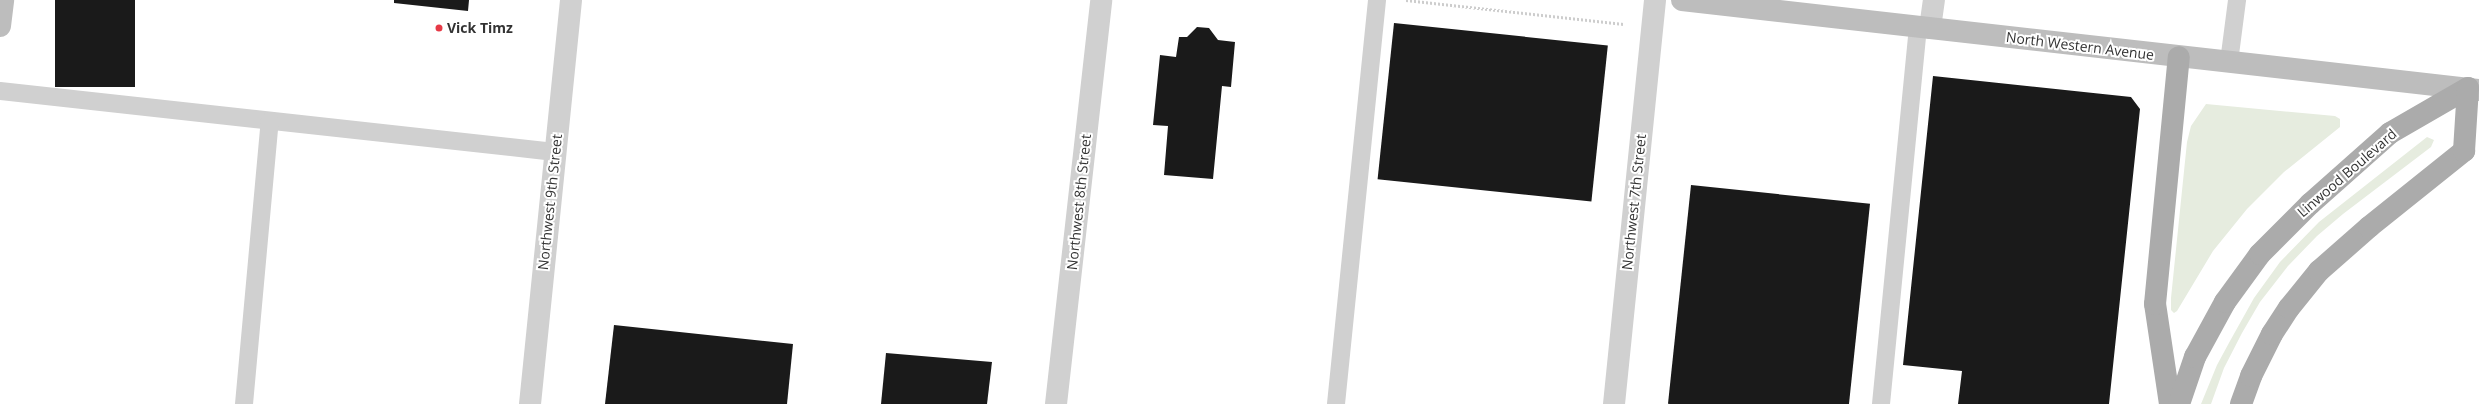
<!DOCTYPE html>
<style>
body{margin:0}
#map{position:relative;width:2479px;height:404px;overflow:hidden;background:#fff;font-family:"Open Sans",sans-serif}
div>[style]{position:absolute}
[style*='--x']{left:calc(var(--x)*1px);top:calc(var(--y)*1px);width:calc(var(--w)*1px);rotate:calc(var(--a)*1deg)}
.green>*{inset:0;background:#e6ecdf}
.building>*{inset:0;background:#1a1a1a;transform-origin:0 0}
.path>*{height:2.5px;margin-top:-1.25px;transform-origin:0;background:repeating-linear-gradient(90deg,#cdcdcd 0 2px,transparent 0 4px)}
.service>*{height:18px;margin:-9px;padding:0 9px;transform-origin:9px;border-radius:9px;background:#d0d0d0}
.minor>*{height:22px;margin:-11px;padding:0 11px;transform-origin:11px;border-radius:11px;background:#d0d0d0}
.secondary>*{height:22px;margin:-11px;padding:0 11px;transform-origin:11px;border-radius:11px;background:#bdbdbd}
.primary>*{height:22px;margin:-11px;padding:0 11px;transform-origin:11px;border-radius:11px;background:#ababab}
.dots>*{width:11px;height:11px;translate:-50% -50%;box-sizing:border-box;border:2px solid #fff;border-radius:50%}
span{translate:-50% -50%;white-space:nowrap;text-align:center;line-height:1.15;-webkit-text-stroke:4px #fff;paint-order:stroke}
.poi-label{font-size:14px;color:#333;font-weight:700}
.left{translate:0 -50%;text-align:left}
.street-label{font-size:14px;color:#333}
</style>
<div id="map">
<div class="green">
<i style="clip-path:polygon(2206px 104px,2335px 116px,2340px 119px,2340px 127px,2284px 172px,2247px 209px,2213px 251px,2177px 311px,2174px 313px,2171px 310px,2171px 298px,2187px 142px,2191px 126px)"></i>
<i style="clip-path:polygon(2427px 137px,2434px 140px,2431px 147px,2343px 214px,2317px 236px,2288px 266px,2260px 302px,2242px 333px,2224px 368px,2211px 404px,2201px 404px,2217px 365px,2230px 341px,2254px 298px,2280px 262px,2319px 222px)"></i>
</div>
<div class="building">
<i style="left:55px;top:0;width:80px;height:87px"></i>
<i style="clip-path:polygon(394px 0,469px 0,468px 11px,394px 3px)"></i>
<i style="left:1394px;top:23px;width:215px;height:157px;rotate:6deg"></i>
<i style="clip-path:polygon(1197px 27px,1209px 28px,1218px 40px,1235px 42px,1231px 87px,1222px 86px,1213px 179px,1164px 175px,1168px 126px,1153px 125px,1160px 55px,1176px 57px,1179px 37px,1187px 37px)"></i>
<i style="clip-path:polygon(1933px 76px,2131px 97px,2140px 109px,2109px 404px,1958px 404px,1962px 371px,1903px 365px)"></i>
<i style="left:1691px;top:185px;width:180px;height:220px;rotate:6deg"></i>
<i style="clip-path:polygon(614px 325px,793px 344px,787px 404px,605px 404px)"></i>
<i style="clip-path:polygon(886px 353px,992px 362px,987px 404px,881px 404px)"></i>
</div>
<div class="path">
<i style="--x:1406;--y:0;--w:219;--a:6.3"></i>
</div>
<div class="service">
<i style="--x:2229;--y:62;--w:63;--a:-82.6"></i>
<i style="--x:0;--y:91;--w:558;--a:6.27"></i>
<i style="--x:244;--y:404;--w:284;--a:-84.8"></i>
<i style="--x:1336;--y:404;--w:406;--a:-84.2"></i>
<i style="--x:1881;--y:404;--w:380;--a:-84.4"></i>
</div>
<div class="minor">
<i style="--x:1930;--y:28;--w:28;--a:-82"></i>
<i style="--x:530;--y:404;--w:406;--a:-84.2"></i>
<i style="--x:1056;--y:404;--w:406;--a:-83.6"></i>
<i style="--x:1614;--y:404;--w:406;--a:-84.2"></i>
</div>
<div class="secondary">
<i style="--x:1682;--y:0;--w:802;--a:6.44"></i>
<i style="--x:0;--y:26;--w:26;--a:-83"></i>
</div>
<div class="primary">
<i style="--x:2170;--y:404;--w:101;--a:-98.5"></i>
<i style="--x:2155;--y:304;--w:248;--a:-84.5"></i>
<i style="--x:2179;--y:404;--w:50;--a:-71.2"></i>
<i style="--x:2195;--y:357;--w:63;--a:-61.4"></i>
<i style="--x:2225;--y:302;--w:59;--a:-53.9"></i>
<i style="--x:2260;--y:254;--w:71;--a:-45"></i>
<i style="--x:2310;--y:204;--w:107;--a:-41.6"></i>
<i style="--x:2390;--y:133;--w:90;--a:-30"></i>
<i style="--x:2241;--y:404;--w:30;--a:-70"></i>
<i style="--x:2251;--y:376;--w:47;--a:-63.4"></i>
<i style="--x:2272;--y:334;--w:31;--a:-57"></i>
<i style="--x:2289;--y:308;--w:48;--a:-51"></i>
<i style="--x:2319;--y:271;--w:67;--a:-41.3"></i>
<i style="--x:2369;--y:227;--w:122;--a:-38.7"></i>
<i style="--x:2464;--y:151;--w:63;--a:-86.4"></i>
</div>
<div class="dots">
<i style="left:439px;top:28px;background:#e63946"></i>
</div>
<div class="poi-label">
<span class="left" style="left:447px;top:28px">Vick Timz</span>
</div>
<div class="street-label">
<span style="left:2080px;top:46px;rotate:7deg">North Western Avenue</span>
<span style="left:2347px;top:173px;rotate:-41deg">Linwood Boulevard</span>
<span style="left:550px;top:202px;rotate:-84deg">Northwest 9th Street</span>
<span style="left:1079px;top:202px;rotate:-84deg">Northwest 8th Street</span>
<span style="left:1634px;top:202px;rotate:-84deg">Northwest 7th Street</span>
</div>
</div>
